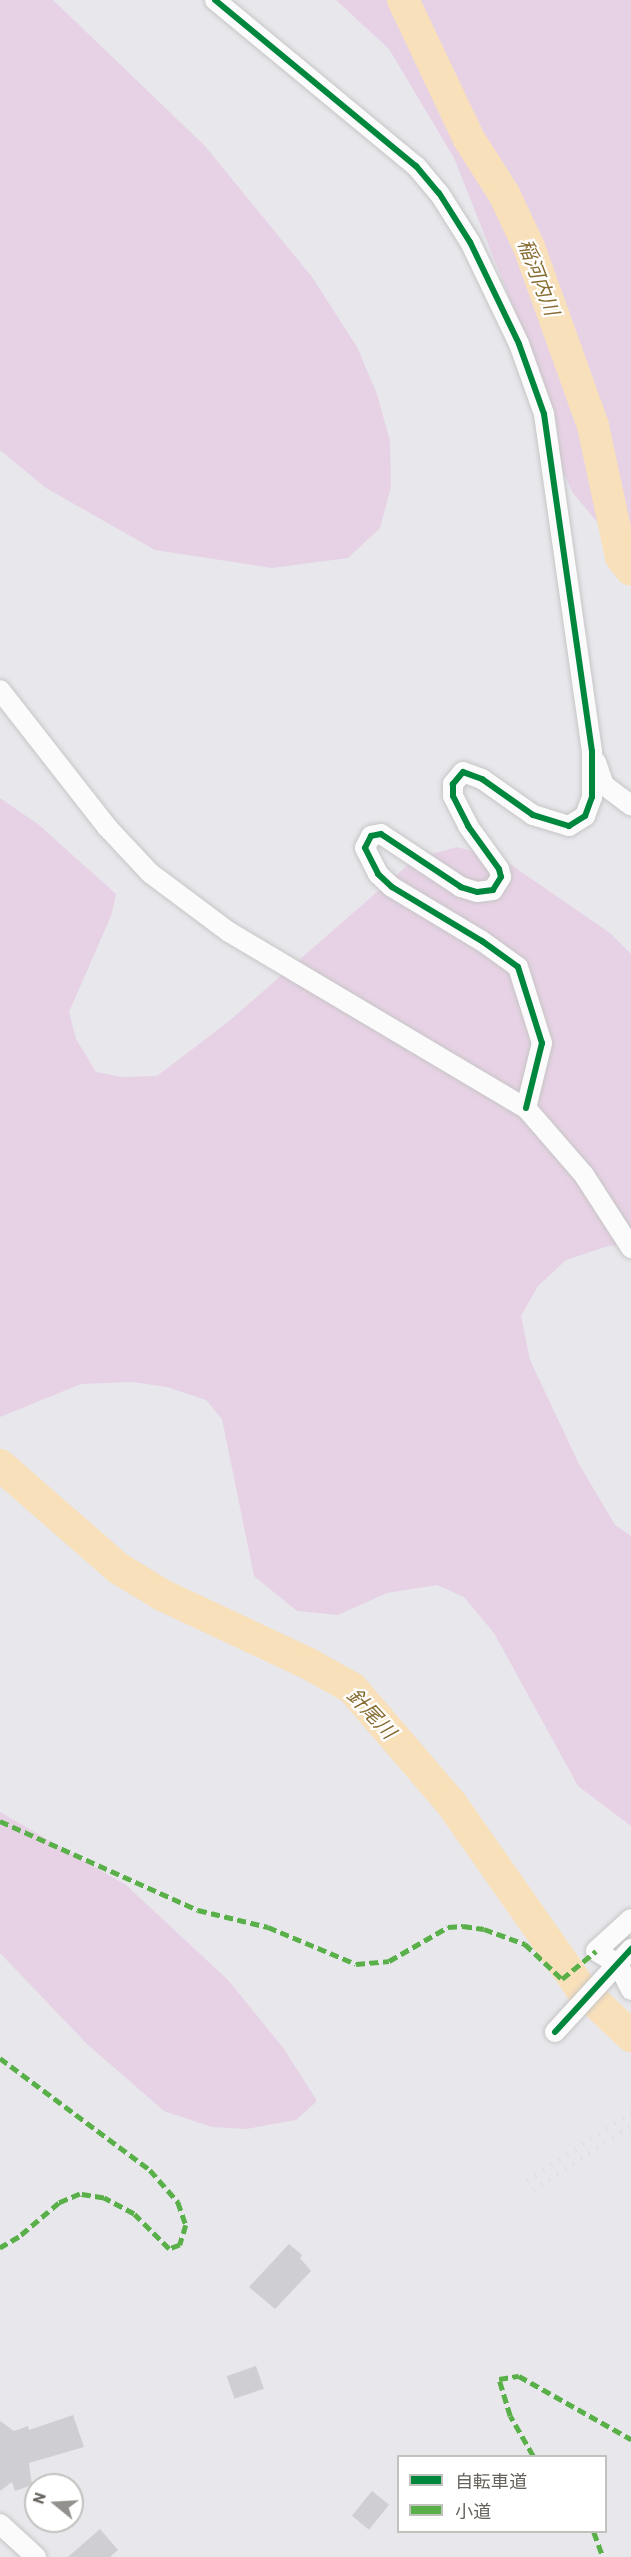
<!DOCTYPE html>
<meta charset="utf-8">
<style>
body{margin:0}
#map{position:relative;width:631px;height:2557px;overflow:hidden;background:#e7e7ec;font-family:Barlow,"Noto Sans JP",sans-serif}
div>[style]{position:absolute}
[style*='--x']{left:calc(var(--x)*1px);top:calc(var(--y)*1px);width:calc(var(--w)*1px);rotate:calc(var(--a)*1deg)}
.green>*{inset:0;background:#e7d2e5}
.river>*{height:32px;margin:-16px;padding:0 16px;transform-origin:16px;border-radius:16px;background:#f8e0ba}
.building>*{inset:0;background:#cfcfd3;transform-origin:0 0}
.roads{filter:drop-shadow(0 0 2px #c6c5c5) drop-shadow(0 0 2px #c6c5c5)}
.minor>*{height:20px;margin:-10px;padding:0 10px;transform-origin:10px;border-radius:10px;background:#fbfbfc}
.rail>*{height:4.5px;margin-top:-2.25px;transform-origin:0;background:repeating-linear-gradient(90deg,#e1e0e1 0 1.5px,transparent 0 9.5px)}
.quiet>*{height:4.5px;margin-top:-2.25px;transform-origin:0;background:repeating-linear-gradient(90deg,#59b049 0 9px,transparent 0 13.5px)}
.cycleway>*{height:6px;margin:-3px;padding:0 3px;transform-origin:3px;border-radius:3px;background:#00873e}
span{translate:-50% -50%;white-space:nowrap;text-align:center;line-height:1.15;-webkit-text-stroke:4.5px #fff;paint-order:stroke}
.water-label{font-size:20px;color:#876d32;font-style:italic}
.legend{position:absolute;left:397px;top:2455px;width:210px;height:78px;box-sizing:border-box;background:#fff;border:2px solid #c1c1be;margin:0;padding:8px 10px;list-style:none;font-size:18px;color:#65635c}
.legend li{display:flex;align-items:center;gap:12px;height:30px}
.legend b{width:30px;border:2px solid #c1c1be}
.north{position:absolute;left:24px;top:2473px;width:60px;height:60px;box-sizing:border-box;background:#fff;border:2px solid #c1c1be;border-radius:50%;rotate:288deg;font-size:16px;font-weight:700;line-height:24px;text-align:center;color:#65635c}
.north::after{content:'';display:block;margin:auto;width:21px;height:27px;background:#92918e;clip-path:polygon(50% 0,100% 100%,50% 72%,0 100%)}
</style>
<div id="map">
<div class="green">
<i style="clip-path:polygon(0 0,53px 0,205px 146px,312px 277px,357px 347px,377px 394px,390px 441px,391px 487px,380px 528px,348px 558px,272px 568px,155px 550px,46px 488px,0 450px)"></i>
<i style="clip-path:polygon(336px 0,631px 0,631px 563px,573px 493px,532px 408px,517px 317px,454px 158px,389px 49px)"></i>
<i style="clip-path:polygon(0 798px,39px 825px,116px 894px,111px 916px,69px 1012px,76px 1039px,96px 1072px,122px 1077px,157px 1076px,228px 1022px,416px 858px,457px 847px,504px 860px,610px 933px,631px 954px,631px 1245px,608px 1246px,566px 1260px,538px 1286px,521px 1316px,530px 1360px,579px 1464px,615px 1525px,631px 1536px,631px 1826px,578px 1786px,494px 1633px,464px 1597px,437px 1585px,387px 1593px,338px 1615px,297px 1611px,254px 1576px,222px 1419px,206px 1400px,167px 1387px,132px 1382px,81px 1384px,0 1417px)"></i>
<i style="clip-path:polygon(0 1812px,126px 1885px,228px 1980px,284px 2049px,317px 2101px,296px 2120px,246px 2129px,212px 2127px,164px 2111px,87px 2044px,0 1953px)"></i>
</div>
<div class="river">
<i style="--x:403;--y:0;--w:154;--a:64.6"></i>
<i style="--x:469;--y:139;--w:65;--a:57.5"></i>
<i style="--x:504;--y:194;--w:59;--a:64.7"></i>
<i style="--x:529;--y:247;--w:190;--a:70.3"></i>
<i style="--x:593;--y:426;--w:134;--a:77.9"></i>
<i style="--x:621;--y:557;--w:16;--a:52"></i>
<i style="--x:0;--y:1465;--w:157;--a:41.1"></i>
<i style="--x:118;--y:1568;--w:52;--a:31.5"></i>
<i style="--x:162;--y:1595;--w:162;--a:25.1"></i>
<i style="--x:309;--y:1664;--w:49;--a:29.2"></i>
<i style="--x:352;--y:1688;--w:152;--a:49.3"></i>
<i style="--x:451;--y:1803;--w:227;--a:55"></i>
<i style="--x:581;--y:1989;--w:69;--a:43.2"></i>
</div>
<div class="building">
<i style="clip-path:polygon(289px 2244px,302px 2255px,300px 2258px,311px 2271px,275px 2309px,249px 2287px)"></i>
<i style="left:256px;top:2366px;width:24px;height:31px;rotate:71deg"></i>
<i style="clip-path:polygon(73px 2415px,84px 2447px,29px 2463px,32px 2485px,15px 2491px,12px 2482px,0 2491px,0 2421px,14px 2431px,28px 2426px,29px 2430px)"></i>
<i style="left:372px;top:2491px;width:22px;height:32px;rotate:39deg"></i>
<i style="clip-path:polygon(100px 2529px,118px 2550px,110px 2557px,68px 2557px)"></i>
</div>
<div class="roads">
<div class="minor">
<i style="--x:215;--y:0;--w:261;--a:39.6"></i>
<i style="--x:416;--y:166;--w:35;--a:50"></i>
<i style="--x:439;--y:193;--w:58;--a:57.7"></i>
<i style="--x:470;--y:242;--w:113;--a:64.3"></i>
<i style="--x:519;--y:344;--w:74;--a:70.3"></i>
<i style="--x:544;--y:414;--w:340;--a:81.9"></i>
<i style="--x:592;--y:751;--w:46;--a:90"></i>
<i style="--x:592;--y:797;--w:20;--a:110"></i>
<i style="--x:585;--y:816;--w:19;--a:148"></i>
<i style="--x:569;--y:826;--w:38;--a:-163"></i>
<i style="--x:533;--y:815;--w:62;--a:-144.8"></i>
<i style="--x:482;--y:779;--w:20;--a:-160"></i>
<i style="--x:463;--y:772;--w:16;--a:130"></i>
<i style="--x:453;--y:784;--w:12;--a:90"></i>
<i style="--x:453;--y:796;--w:34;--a:63"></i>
<i style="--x:468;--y:826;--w:53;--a:54.2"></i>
<i style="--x:499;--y:869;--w:8;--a:76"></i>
<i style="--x:501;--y:877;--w:15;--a:122"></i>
<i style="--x:493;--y:890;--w:16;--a:173"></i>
<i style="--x:477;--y:892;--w:17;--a:-163"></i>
<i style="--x:461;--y:887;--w:96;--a:-146.5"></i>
<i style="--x:381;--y:834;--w:10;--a:169"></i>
<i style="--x:371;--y:836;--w:13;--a:117"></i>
<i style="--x:365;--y:848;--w:29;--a:63"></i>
<i style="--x:378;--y:874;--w:19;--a:43"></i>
<i style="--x:392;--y:887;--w:105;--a:31"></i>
<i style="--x:482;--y:941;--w:44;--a:35.8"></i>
<i style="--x:518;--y:967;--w:80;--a:72.5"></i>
<i style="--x:542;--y:1043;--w:67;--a:103.8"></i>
<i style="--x:0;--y:690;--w:174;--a:52"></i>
<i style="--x:107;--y:827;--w:63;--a:46.9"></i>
<i style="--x:150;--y:873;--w:99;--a:36.8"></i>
<i style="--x:229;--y:932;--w:345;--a:30.7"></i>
<i style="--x:526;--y:1108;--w:89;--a:49.1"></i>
<i style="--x:584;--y:1175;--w:87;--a:57.2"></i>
<i style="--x:596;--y:762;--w:24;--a:71"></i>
<i style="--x:604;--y:785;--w:34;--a:37"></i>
<i style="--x:631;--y:1919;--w:47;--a:137.6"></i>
<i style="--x:596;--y:1951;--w:26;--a:31"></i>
<i style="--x:618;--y:1964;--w:29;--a:63"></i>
<i style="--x:555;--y:2032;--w:113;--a:-47.5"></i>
<i style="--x:0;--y:2524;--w:49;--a:42.5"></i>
</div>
</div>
<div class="rail">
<i style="--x:527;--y:2181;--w:125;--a:-33.6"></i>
<i style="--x:533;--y:2190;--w:118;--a:-33.6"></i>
</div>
<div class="quiet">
<i style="--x:0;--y:1821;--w:217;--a:24.2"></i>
<i style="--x:198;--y:1910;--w:72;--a:13.7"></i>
<i style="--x:268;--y:1927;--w:95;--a:22.8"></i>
<i style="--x:356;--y:1964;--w:33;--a:-5"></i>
<i style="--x:389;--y:1961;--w:68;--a:-30"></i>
<i style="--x:448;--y:1927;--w:15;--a:-4"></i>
<i style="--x:463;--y:1926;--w:21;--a:8"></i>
<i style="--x:484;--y:1929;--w:44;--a:20.1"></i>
<i style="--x:525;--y:1944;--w:51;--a:43.4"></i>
<i style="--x:562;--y:1979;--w:44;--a:-39.5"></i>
<i style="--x:0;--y:2058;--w:187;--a:36.7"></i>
<i style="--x:150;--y:2170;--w:43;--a:48.8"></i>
<i style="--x:178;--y:2202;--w:24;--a:71"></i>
<i style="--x:186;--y:2225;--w:21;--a:107"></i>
<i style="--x:180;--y:2245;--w:12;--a:160"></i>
<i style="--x:169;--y:2249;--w:49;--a:-135"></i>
<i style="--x:134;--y:2214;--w:34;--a:-152"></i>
<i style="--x:104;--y:2198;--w:24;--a:-171"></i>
<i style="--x:80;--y:2194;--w:23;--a:157"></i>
<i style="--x:59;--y:2203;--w:52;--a:139.6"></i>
<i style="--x:19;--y:2237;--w:22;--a:150"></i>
<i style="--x:533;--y:2456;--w:46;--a:-119.9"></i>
<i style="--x:510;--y:2416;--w:39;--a:-107"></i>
<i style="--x:499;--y:2379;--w:20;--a:-9"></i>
<i style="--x:519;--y:2376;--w:129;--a:29.4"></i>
<i style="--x:594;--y:2532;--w:27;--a:70"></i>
</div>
<div class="cycleway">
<i style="--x:215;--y:0;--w:261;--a:39.6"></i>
<i style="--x:416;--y:166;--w:35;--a:50"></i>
<i style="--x:439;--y:193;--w:58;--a:57.7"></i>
<i style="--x:470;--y:242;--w:113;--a:64.3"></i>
<i style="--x:519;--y:344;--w:74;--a:70.3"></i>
<i style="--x:544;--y:414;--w:340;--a:81.9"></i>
<i style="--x:592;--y:751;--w:46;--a:90"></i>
<i style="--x:592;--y:797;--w:20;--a:110"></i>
<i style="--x:585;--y:816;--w:19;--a:148"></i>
<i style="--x:569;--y:826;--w:38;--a:-163"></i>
<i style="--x:533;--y:815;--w:62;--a:-144.8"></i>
<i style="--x:482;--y:779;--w:20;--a:-160"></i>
<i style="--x:463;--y:772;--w:16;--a:130"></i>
<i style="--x:453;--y:784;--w:12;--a:90"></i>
<i style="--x:453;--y:796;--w:34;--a:63"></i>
<i style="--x:468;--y:826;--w:53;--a:54.2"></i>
<i style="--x:499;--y:869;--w:8;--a:76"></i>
<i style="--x:501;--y:877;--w:15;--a:122"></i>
<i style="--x:493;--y:890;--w:16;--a:173"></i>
<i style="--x:477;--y:892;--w:17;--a:-163"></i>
<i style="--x:461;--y:887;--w:96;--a:-146.5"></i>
<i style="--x:381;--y:834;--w:10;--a:169"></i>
<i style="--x:371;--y:836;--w:13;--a:117"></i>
<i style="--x:365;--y:848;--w:29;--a:63"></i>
<i style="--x:378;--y:874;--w:19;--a:43"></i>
<i style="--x:392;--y:887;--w:105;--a:31"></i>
<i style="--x:482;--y:941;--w:44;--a:35.8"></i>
<i style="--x:518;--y:967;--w:80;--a:72.5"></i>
<i style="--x:542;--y:1043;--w:67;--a:103.8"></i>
<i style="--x:555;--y:2032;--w:113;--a:-47.5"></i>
</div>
<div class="water-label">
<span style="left:539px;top:277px;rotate:69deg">稲河内川</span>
<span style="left:372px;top:1713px;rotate:47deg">針尾川</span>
</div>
<ul class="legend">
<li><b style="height:8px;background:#00873e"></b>自転車道</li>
<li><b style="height:8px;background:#59b049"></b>小道</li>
</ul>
<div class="north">N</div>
</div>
